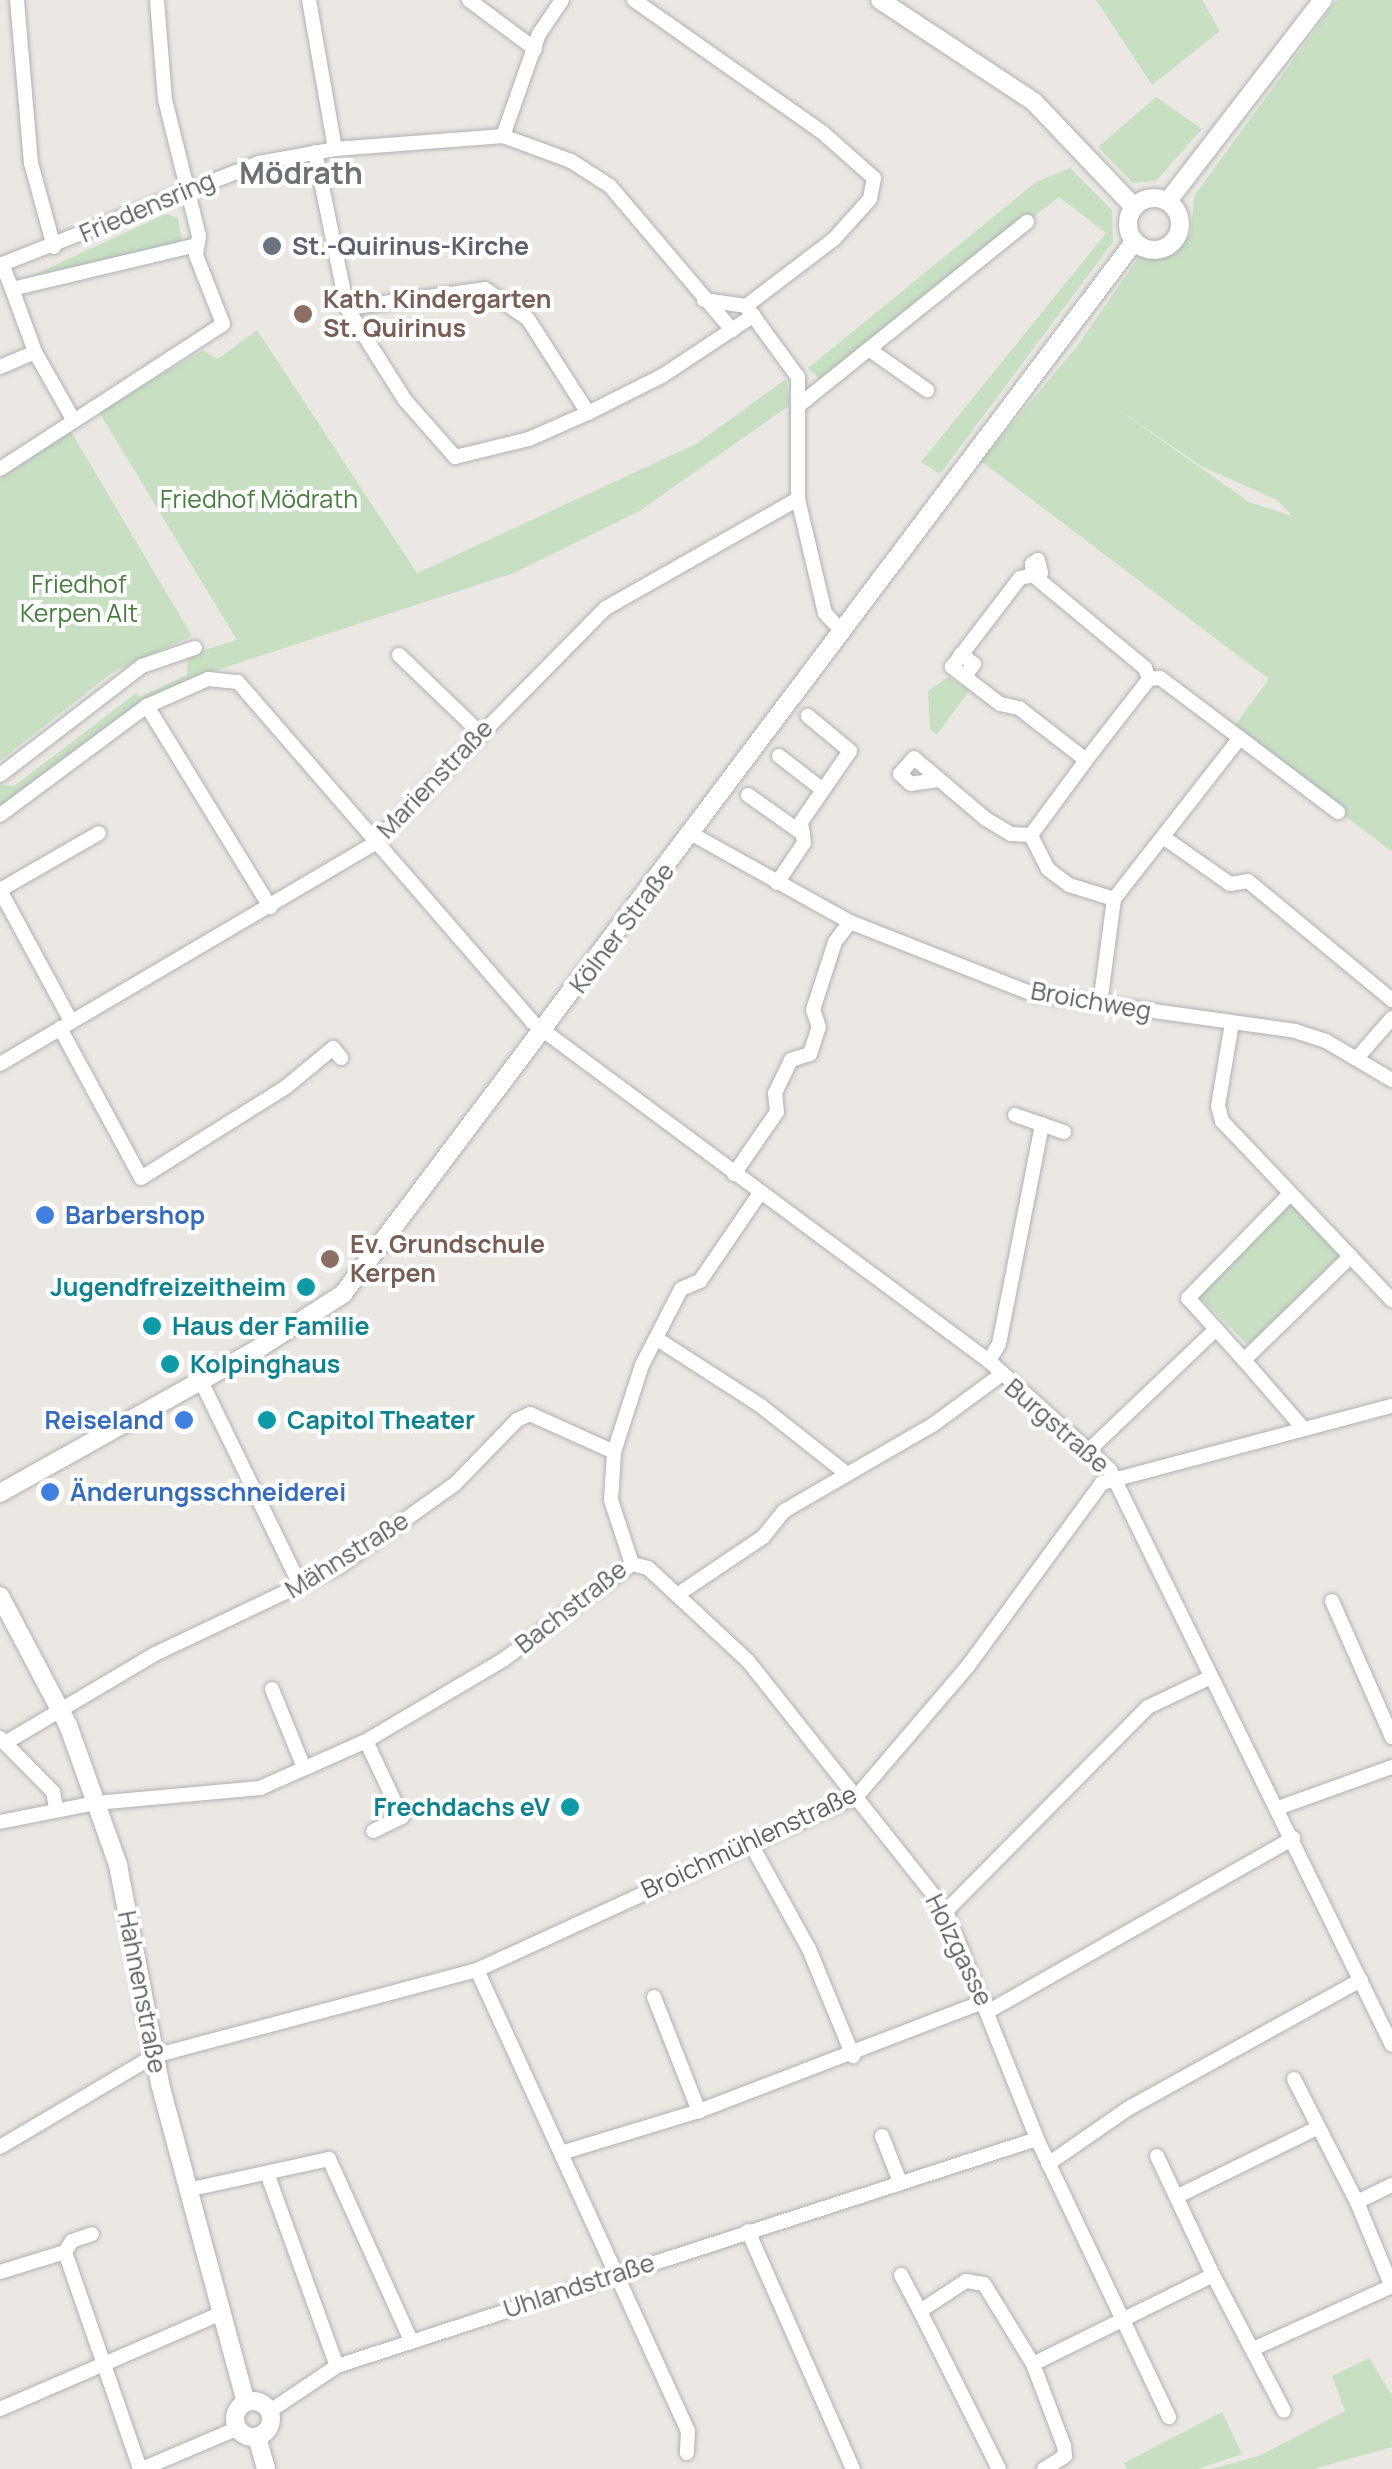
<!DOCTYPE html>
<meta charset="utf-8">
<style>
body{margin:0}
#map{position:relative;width:1392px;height:2469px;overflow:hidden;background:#ebe8e3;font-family:Manrope,sans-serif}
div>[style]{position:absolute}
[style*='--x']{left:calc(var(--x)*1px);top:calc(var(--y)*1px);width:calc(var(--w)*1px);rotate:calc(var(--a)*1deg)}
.green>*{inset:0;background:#c8e0c2;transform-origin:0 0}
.roads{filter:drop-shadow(0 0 2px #aeb1b3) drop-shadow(0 0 2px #aeb1b3)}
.street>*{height:14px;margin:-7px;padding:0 7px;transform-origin:7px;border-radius:7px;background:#fff}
.secondary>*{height:18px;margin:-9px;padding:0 9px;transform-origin:9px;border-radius:9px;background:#fff}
.secondary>.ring{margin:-9px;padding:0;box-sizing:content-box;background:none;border:18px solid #fff;border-radius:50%}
.dots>*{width:28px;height:28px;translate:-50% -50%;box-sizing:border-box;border:5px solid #fff;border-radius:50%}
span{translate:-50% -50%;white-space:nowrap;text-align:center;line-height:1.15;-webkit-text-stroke:8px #fff;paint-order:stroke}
.street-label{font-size:25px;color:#5b5f61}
.worship-label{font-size:25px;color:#5b616d;font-weight:700}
.left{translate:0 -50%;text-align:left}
.education-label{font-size:25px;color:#785e54;font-weight:700}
.park-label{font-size:25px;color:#497c3f}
.shop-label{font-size:25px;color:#366cbe;font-weight:700}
.right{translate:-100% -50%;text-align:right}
.culture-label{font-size:25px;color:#0d838f;font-weight:700}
.quarter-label{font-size:30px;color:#6c7173;font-weight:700}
</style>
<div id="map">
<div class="green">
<i style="clip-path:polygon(1096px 0,1202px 0,1220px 31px,1152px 85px)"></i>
<i style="clip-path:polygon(evenodd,1337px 0,1392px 0,1392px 852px,1232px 729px,1269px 679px,981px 461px,1078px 345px,1140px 255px,1172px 255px,1191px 234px,1194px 196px,1337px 0,1113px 406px,1201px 466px,1277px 500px,1292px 516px,1249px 502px,1113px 406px)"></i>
<i style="clip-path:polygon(1156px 97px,1202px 129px,1156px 181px,1133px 183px,1098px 147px)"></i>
<i style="clip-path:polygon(1070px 168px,1112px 210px,1113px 242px,940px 474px,921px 462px,1106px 233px,1059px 197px,822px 381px,808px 368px,1036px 182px)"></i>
<i style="clip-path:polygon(166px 214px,178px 218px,182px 242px,31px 276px)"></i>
<i style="clip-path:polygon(257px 330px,417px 573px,696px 444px,786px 379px,790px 405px,641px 510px,514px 573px,211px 672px,141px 702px,0 808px,0 785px,14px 786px,136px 693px,140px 697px,187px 675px,188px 655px,237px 640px,99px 412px,203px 350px,218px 359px)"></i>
<i style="clip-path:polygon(70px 430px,192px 636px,113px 672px,0 761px,0 479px)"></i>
<i style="clip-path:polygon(948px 677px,969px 691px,937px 735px,930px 729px,928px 691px)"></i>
<i style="left:1286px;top:1195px;width:81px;height:133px;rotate:45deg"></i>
<i style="clip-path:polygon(1369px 2358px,1392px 2395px,1392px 2447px,1314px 2469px,1211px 2469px,1259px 2456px,1345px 2411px,1332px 2376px)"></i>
<i style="clip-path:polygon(1222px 2412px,1242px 2454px,1198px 2469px,1127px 2469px,1124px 2463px)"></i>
</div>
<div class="roads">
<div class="street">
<i style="--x:17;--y:0;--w:164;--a:85.1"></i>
<i style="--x:31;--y:163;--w:87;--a:74.7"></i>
<i style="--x:309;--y:0;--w:151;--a:80.1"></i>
<i style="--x:469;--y:0;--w:82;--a:36.6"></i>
<i style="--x:634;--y:0;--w:230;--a:35.1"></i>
<i style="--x:822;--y:132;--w:69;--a:41.5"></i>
<i style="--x:874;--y:178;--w:21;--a:101"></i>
<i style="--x:870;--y:199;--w:54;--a:132"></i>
<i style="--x:834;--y:239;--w:111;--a:142.7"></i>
<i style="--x:503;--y:136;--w:72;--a:20.2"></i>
<i style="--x:571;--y:161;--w:46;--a:32.7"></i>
<i style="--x:610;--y:186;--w:189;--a:49.7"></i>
<i style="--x:315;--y:152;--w:159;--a:78.4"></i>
<i style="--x:347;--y:308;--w:109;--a:57.8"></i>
<i style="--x:405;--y:400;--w:76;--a:48.7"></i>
<i style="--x:455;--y:457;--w:76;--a:-13.7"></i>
<i style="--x:529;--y:439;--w:64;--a:-23.8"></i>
<i style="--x:588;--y:413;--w:83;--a:-26.6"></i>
<i style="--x:662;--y:376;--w:110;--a:-33.5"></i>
<i style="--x:2;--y:264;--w:27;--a:68"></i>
<i style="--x:12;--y:289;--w:189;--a:-13.4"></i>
<i style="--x:0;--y:265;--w:278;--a:-21.5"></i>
<i style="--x:259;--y:163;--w:77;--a:-10.4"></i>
<i style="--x:335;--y:149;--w:169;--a:-4.4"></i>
<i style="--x:503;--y:136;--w:108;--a:-70.6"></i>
<i style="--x:539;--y:34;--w:41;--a:-55.9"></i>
<i style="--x:12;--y:289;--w:67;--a:69.9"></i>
<i style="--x:35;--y:352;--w:79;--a:60.5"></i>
<i style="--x:704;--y:300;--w:42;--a:8.1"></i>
<i style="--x:746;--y:306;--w:88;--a:53.8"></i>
<i style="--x:798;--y:377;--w:122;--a:90"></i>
<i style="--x:798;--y:499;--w:117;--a:76.7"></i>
<i style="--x:825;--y:613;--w:27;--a:48"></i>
<i style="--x:347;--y:308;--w:139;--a:-7.8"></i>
<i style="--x:485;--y:289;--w:52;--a:34.9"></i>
<i style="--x:528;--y:319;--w:112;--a:57.4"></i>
<i style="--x:870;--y:350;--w:70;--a:35.1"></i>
<i style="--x:0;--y:367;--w:38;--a:-23"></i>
<i style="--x:798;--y:406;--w:294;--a:-38.8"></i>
<i style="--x:0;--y:469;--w:266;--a:-33"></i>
<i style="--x:223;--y:324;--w:74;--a:-111.4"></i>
<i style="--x:196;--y:255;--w:19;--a:-81"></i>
<i style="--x:199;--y:236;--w:140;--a:-104"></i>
<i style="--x:165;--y:100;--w:100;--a:-94.6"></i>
<i style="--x:1038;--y:560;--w:13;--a:77"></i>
<i style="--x:1041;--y:573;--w:8;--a:166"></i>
<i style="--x:1033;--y:575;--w:11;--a:-95"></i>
<i style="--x:1032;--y:564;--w:7;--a:-34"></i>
<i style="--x:961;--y:654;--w:16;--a:38"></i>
<i style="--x:974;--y:664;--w:16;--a:128"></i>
<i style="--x:399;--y:655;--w:111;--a:43.9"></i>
<i style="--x:147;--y:706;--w:236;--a:58.5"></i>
<i style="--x:1240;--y:738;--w:123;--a:37.1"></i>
<i style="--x:779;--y:756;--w:56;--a:37.7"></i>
<i style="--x:1086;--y:760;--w:103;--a:-52.1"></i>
<i style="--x:0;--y:775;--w:179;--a:-37.5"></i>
<i style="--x:142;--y:666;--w:56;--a:-18.8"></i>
<i style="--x:938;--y:780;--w:27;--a:172"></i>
<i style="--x:911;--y:784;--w:15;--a:-138"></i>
<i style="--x:900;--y:774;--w:21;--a:-49"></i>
<i style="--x:914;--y:758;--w:94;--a:40.3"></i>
<i style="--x:986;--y:819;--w:29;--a:31"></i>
<i style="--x:1011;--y:834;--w:20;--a:3"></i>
<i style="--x:748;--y:795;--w:67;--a:35.3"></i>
<i style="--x:0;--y:815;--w:183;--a:-36.6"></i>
<i style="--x:147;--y:706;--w:67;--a:-23.9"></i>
<i style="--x:208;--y:679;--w:30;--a:6"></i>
<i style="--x:238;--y:682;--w:449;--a:49.1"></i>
<i style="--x:532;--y:1022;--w:569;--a:36.57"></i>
<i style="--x:989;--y:1361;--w:163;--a:42"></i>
<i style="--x:1110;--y:1470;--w:640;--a:63.88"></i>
<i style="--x:692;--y:834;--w:181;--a:29.1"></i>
<i style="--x:850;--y:922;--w:197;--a:21.5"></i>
<i style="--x:1033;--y:994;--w:265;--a:8"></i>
<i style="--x:1295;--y:1031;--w:33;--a:18"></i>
<i style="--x:1326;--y:1041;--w:77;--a:30.6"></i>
<i style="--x:1163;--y:837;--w:82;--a:35"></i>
<i style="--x:1230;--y:884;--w:18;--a:-9"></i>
<i style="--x:1248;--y:881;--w:187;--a:39.6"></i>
<i style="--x:777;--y:883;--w:48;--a:-56"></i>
<i style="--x:804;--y:843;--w:21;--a:-98"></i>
<i style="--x:801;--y:822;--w:86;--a:-55.4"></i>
<i style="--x:850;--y:751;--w:55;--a:-140.2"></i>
<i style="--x:1114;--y:899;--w:47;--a:-162.7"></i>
<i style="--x:1069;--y:885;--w:26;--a:-143"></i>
<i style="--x:1048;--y:869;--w:38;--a:-117"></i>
<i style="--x:1031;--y:835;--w:93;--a:-53.7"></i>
<i style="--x:1086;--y:760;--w:85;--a:-142.2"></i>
<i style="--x:1019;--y:708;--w:19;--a:-168"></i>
<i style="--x:1000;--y:704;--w:61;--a:-142.4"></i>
<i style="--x:952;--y:667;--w:112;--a:-52.6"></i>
<i style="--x:1020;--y:578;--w:13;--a:-13"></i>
<i style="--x:1033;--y:575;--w:146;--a:39.7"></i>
<i style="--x:1145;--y:668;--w:12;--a:70"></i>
<i style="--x:1100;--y:1004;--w:106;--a:-82.4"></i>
<i style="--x:1114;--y:899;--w:204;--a:-52"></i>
<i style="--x:1240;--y:738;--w:100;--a:-143.1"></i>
<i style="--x:1160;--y:678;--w:11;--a:175"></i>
<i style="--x:71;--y:1021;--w:149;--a:-118.5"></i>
<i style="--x:0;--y:890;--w:114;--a:-29.9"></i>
<i style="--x:1232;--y:1023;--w:84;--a:99.6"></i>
<i style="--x:1218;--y:1106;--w:16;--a:75"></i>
<i style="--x:1222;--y:1121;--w:247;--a:46.5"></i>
<i style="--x:60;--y:1028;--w:170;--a:61.6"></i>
<i style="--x:141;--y:1178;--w:171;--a:-32.1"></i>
<i style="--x:286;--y:1087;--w:61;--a:-39.7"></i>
<i style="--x:333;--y:1048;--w:13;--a:51"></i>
<i style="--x:1357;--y:1058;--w:53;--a:-48.8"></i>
<i style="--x:0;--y:1064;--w:433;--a:-30.5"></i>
<i style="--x:373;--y:844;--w:332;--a:-45.4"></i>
<i style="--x:606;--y:608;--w:221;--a:-29.6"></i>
<i style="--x:1015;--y:1115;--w:52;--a:19.1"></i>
<i style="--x:734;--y:1174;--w:75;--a:-55.3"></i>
<i style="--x:777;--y:1112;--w:19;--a:-96"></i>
<i style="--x:775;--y:1093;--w:37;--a:-64"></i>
<i style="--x:791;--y:1060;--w:20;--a:-18"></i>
<i style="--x:810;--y:1054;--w:28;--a:-72"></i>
<i style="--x:819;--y:1027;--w:18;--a:-109"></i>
<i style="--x:813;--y:1010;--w:71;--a:-72.1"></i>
<i style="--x:835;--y:942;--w:25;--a:-53"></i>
<i style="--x:1290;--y:1194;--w:146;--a:134.4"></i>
<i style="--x:1188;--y:1298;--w:84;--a:47.9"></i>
<i style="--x:1244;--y:1360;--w:149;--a:-44.2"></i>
<i style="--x:657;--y:1339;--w:124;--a:32.8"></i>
<i style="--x:761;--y:1406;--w:110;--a:38.3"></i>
<i style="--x:1244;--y:1360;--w:90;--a:49.1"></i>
<i style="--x:989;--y:1361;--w:20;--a:-60"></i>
<i style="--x:999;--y:1344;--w:224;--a:-78.9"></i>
<i style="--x:201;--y:1381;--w:229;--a:64.1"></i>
<i style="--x:1088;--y:1451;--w:175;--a:-43.6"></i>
<i style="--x:632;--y:1564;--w:16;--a:14"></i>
<i style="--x:648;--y:1568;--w:137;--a:42.9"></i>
<i style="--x:748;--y:1661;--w:319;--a:51.6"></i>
<i style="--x:946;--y:1911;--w:245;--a:68.2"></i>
<i style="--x:1037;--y:2139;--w:308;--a:64.6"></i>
<i style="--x:677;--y:1595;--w:104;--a:-34"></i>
<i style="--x:763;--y:1537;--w:33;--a:-51"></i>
<i style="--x:784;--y:1511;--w:173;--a:-30.1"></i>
<i style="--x:934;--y:1424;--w:81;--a:-36.4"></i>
<i style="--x:1332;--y:1601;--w:149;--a:66.2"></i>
<i style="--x:272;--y:1689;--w:85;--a:67.9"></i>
<i style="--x:0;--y:1738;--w:76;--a:45.5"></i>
<i style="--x:53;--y:1792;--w:16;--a:79"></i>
<i style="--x:366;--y:1741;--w:84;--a:64.7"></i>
<i style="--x:402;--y:1817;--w:32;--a:154"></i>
<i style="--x:5;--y:1743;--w:174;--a:-30.7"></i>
<i style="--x:155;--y:1654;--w:205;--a:-25.4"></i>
<i style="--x:340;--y:1566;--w:141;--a:-35.5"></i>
<i style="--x:455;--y:1484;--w:89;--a:-45.9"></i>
<i style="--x:517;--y:1420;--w:14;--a:-25"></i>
<i style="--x:530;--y:1414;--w:92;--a:24.3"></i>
<i style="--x:1278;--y:1808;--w:121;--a:-19.8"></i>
<i style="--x:0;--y:1822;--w:98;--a:-11.2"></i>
<i style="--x:96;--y:1803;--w:165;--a:-5.2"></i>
<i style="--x:260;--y:1788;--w:116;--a:-23.9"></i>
<i style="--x:366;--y:1741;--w:159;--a:-30.6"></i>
<i style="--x:503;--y:1660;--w:161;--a:-36.7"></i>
<i style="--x:632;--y:1564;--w:67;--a:-108.2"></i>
<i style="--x:611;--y:1500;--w:48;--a:-86.4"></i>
<i style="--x:614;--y:1452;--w:91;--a:-72.2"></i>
<i style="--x:642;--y:1365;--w:85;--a:-62.8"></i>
<i style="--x:681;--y:1289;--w:21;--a:-23"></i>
<i style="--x:700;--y:1281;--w:107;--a:-55.7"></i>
<i style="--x:751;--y:1844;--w:120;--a:61.1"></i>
<i style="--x:809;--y:1949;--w:116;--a:67.6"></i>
<i style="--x:946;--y:1911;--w:287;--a:-45.3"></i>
<i style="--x:1148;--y:1707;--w:70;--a:-25.5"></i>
<i style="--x:477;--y:1970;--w:507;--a:65.41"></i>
<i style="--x:688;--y:2431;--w:22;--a:93"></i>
<i style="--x:654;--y:1997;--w:123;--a:68.5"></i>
<i style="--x:989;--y:2011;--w:350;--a:-29.6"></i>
<i style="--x:1294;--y:2079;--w:138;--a:62.9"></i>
<i style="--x:882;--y:2136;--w:49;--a:68.6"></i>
<i style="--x:0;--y:2147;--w:179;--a:-30.6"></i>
<i style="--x:154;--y:2056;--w:334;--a:-14.9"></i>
<i style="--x:477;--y:1970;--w:418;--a:-24.6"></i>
<i style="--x:857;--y:1796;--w:171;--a:-49.5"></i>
<i style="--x:968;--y:1666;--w:227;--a:-53.8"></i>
<i style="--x:1102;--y:1483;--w:300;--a:-14.9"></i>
<i style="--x:561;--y:2153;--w:144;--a:-16.9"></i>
<i style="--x:699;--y:2111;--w:306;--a:-21"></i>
<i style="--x:1157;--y:2156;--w:132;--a:64.8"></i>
<i style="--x:1048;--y:2164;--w:98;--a:-34.7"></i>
<i style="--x:1129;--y:2108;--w:265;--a:-28.9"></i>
<i style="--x:267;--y:2173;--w:205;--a:70.1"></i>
<i style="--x:187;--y:2190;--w:145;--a:-12.3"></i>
<i style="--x:329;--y:2159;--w:200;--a:65.7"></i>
<i style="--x:1178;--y:2196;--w:153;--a:-26.1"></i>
<i style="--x:748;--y:2231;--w:260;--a:66.2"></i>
<i style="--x:65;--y:2252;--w:13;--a:-58"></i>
<i style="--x:72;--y:2241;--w:21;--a:-19"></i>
<i style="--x:0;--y:2272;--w:68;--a:-17.1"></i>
<i style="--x:65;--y:2252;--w:230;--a:70.9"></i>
<i style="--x:901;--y:2275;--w:41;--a:62.2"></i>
<i style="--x:1390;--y:2282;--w:87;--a:-112.4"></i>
<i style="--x:1357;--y:2202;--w:39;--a:-26"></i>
<i style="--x:1253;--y:2349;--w:153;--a:-24.4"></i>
<i style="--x:1033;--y:2364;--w:201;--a:-26.3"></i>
<i style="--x:1213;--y:2275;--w:153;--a:62.4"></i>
<i style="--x:0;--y:2409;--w:240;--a:-23.4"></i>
<i style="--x:270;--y:2411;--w:81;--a:-33.9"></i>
<i style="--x:337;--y:2366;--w:736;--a:-17.97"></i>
<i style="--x:142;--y:2469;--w:104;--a:-23.1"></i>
<i style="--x:999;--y:2469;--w:177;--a:-116.6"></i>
<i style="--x:920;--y:2311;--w:55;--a:-33.1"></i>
<i style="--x:966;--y:2281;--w:18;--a:9"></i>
<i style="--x:984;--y:2284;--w:94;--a:58.5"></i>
<i style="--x:1033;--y:2364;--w:88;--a:69.3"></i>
<i style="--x:1064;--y:2446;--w:10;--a:84"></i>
<i style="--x:1065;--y:2456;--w:25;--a:148"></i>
</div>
<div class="secondary">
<i style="--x:880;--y:0;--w:185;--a:33.5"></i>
<i style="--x:1034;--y:102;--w:145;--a:46.4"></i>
<i class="ring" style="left:1128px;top:198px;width:34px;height:34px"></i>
<i style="--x:1168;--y:201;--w:254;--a:-52.4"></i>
<i style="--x:0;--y:1493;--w:297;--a:-29.2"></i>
<i style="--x:259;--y:1348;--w:100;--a:-32.7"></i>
<i style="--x:343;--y:1294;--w:1316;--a:-53.06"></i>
<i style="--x:0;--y:1596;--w:146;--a:62.2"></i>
<i style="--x:68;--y:1725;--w:149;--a:70.3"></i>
<i style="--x:118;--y:1865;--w:223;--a:79.1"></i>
<i style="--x:160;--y:2084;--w:330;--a:74.9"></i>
<i class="ring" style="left:235px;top:2401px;width:18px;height:18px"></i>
<i style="--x:257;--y:2437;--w:33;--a:74"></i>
</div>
</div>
<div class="dots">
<i style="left:272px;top:246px;background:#6b7280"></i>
<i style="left:303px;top:314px;background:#8d6e63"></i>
<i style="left:45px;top:1215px;background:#3f7fe0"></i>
<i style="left:330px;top:1259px;background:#8d6e63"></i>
<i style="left:306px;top:1287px;background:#0f9aa8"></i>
<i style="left:152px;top:1326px;background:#0f9aa8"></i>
<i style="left:170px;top:1364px;background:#0f9aa8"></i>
<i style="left:184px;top:1420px;background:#3f7fe0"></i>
<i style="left:267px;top:1420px;background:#0f9aa8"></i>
<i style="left:50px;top:1492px;background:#3f7fe0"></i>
<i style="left:570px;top:1807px;background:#0f9aa8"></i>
</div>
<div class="street-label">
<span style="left:147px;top:207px;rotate:-23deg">Friedensring</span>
<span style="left:435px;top:779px;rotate:-46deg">Marienstraße</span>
<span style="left:622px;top:928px;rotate:-53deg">Kölner Straße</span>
<span style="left:1091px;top:1001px;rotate:10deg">Broichweg</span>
<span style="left:1057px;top:1426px;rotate:41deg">Burgstraße</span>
<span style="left:347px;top:1555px;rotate:-32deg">Mähnstraße</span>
<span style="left:571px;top:1607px;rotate:-38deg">Bachstraße</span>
<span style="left:749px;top:1842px;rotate:-25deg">Broichmühlenstraße</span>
<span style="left:959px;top:1950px;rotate:64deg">Holzgasse</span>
<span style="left:142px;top:1992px;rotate:79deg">Hahnenstraße</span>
<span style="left:579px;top:2286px;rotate:-18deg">Uhlandstraße</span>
</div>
<div class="worship-label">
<span class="left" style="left:292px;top:246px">St.-Quirinus-Kirche</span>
</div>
<div class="education-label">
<span class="left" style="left:323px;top:314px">Kath. Kindergarten<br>St. Quirinus</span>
<span class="left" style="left:350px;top:1259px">Ev. Grundschule<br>Kerpen</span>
</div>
<div class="park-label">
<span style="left:259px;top:499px">Friedhof Mödrath</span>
<span style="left:79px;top:599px">Friedhof<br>Kerpen Alt</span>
</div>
<div class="shop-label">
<span class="left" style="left:65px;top:1215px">Barbershop</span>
<span class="right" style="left:164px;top:1420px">Reiseland</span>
<span class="left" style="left:70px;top:1492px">Änderungsschneiderei</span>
</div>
<div class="culture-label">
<span class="right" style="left:286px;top:1287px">Jugendfreizeitheim</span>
<span class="left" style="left:172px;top:1326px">Haus der Familie</span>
<span class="left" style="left:190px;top:1364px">Kolpinghaus</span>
<span class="left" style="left:287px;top:1420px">Capitol Theater</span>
<span class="right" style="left:550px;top:1807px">Frechdachs eV</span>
</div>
<div class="quarter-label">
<span style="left:301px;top:173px">Mödrath</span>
</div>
</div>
